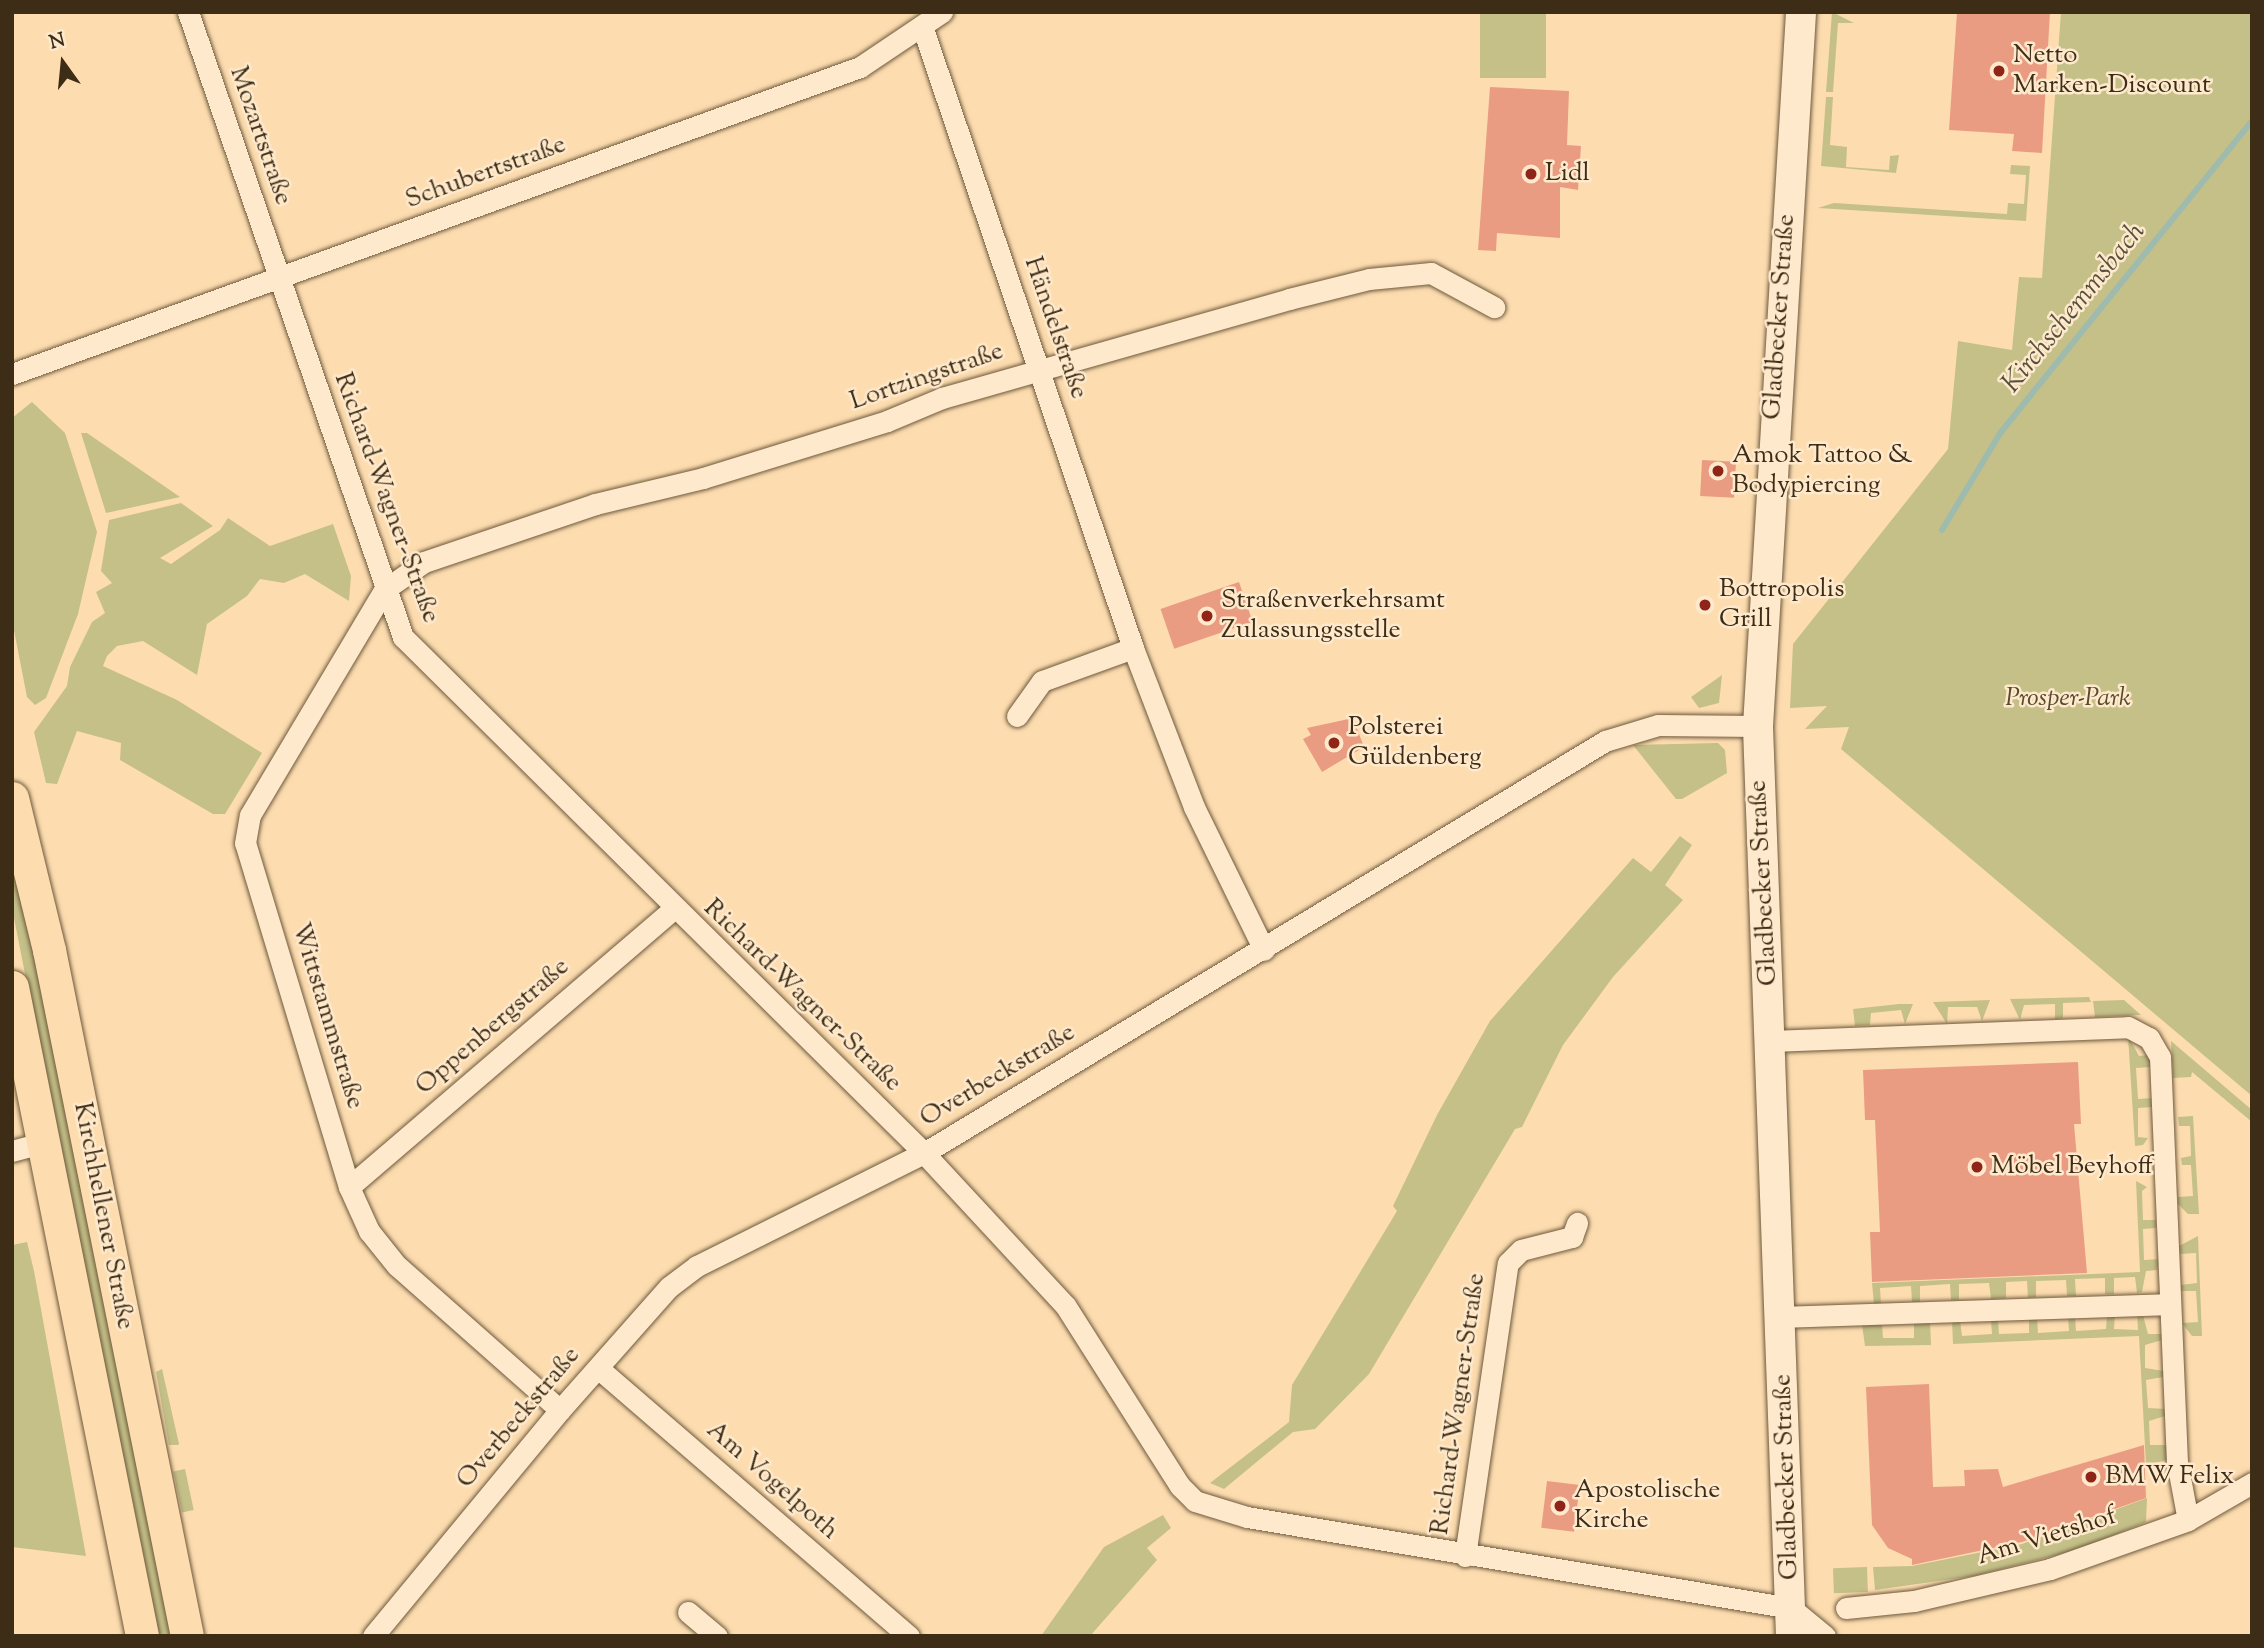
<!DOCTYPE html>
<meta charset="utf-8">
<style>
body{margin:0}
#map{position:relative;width:2264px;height:1648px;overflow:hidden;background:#fdddb0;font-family:"Sorts Mill Goudy",serif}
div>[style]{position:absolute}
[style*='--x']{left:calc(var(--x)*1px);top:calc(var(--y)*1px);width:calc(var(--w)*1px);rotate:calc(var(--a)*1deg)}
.green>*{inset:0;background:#c4c088;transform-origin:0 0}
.stream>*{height:6px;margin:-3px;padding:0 3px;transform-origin:3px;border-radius:3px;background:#9fbbae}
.building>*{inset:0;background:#ea9c83;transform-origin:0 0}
.roads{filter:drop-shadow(0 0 2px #6e593c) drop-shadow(0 0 2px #6e593c)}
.street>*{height:21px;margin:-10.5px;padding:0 10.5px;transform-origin:10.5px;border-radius:10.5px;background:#fee9cc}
.secondary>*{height:30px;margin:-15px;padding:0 15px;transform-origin:15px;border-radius:15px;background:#fee9cc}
.primary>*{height:33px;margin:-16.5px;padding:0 16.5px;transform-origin:16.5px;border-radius:16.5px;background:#fdddb0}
.dots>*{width:19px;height:19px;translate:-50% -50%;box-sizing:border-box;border:4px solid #fee9cc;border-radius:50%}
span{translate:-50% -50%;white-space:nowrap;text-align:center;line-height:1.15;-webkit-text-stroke:5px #fee9cc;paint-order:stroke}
.poi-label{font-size:26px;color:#3e2d16}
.left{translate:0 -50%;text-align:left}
.street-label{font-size:26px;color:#3e2d16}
.park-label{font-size:26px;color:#594a2d;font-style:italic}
.water-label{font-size:28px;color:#56503c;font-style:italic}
.frame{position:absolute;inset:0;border:14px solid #3e2d16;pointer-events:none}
.north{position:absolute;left:28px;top:28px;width:70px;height:70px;-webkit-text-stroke:5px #fee9cc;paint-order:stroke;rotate:345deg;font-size:19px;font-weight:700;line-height:28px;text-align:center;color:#3e2d16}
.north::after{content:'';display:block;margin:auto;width:24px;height:32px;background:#3e2d16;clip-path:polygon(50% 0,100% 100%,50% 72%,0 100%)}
</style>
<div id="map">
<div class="green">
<i style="left:1480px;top:12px;width:66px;height:66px"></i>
<i style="clip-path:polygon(1832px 12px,1854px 23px,1838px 23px,1833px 92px,1826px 92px)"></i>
<i style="clip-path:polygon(2061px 12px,2252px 12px,2252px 1096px,1841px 749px,1849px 727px,1805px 729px,1827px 706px,1790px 708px,1793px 644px,1948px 449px,1958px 341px,2012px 350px,2019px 277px,2042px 278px)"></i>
<i style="clip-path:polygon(1826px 97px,1833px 97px,1830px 145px,1847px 147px,1846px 167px,1889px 170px,1890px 156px,1899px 155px,1896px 173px,1821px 166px)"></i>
<i style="clip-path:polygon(2011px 165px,2030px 166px,2026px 221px,1818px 208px,1834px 203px,2007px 214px,2008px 203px,2024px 204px,2026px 175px,2010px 174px)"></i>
<i style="clip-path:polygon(32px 402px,65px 433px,97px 532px,78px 614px,46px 698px,35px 705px,27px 697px,12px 620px,12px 418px)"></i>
<i style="clip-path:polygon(81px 433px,87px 433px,180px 497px,106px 513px)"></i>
<i style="clip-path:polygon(181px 503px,213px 526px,160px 558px,171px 564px,220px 530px,228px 518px,270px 546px,333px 524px,351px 576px,349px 601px,305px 574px,284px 583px,260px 579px,247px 596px,207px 624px,197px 675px,143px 641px,117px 646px,107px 656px,103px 666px,177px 700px,262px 753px,225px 814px,213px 814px,120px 760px,121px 743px,77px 731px,57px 784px,46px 783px,34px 732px,67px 686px,70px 667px,92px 622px,105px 613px,96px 592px,112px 583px,101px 571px,109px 520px)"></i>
<i style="clip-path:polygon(1722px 675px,1719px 703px,1699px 708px,1691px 697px)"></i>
<i style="clip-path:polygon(1718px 743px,1725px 750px,1727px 773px,1682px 799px,1676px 799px,1633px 745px)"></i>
<i style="clip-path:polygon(1680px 836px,1692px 845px,1665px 885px,1683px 900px,1613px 977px,1563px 1045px,1522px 1127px,1515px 1129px,1369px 1374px,1315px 1429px,1293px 1432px,1224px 1489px,1210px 1483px,1289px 1422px,1292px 1385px,1397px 1211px,1393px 1206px,1437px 1115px,1490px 1021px,1633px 858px,1651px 872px)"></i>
<i style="clip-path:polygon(12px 857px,27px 914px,172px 1636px,156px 1636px,12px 908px)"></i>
<i style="clip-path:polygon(2089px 997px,2091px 1002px,2063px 1003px,2063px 1018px,2055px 1019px,2055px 1004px,2024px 1005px,2020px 1020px,2010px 999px)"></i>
<i style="clip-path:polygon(1990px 1000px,1982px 1021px,1977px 1007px,1948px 1007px,1947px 1024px,1933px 1002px)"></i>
<i style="clip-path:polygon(2124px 1000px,2141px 1015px,2095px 1017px,2093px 1001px)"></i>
<i style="clip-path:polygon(1899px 1004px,1913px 1004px,1905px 1024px,1901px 1010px,1871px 1013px,1870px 1025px,1855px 1026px,1853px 1009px)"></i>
<i style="clip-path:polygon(2128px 1036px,2139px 1056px,2151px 1055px,2151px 1067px,2136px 1068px,2138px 1099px,2153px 1098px,2153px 1107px,2138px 1108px,2138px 1137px,2148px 1138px,2143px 1145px,2135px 1146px)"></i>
<i style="clip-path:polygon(2171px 1041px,2252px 1110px,2252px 1122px,2192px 1072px,2191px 1077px,2173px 1078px)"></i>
<i style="clip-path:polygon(2193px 1116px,2199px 1214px,2188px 1214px,2178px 1204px,2178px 1197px,2193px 1196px,2191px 1165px,2182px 1165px,2181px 1158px,2191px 1156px,2190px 1126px,2179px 1126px,2178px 1117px)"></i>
<i style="clip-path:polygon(2136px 1181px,2147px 1187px,2142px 1191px,2143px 1220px,2156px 1220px,2156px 1228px,2143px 1229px,2144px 1260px,2160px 1259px,2157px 1270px,2146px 1271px,2142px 1292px,2137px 1293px,2135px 1277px,2114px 1278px,2114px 1294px,2105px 1294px,2105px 1278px,2075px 1279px,2076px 1296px,2067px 1296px,2066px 1280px,2036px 1281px,2036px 1297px,2028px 1298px,2027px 1281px,2006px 1282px,2006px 1298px,1991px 1299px,1989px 1283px,1959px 1284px,1959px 1300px,1951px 1300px,1950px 1284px,1920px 1286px,1920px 1302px,1912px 1302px,1911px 1286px,1880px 1288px,1881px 1304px,1874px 1304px,1872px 1283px,2140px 1272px)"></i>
<i style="clip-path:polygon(2198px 1236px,2202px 1336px,2192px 1336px,2182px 1323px,2198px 1322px,2196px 1291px,2181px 1291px,2181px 1285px,2197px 1283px,2196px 1253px,2180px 1254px,2179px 1246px)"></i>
<i style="clip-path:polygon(27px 1242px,34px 1271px,86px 1556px,12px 1547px,12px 1245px)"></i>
<i style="clip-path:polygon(2137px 1313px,2143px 1315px,2148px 1334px,2162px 1334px,2162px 1340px,2145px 1345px,2145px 1368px,2164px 1371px,2163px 1377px,2146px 1380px,2148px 1408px,2166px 1409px,2165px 1416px,2149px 1421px,2150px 1445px,2167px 1445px,2167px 1460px,2146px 1465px,2139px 1336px,1953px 1344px,1952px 1320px,1960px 1320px,1962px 1336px,1992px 1334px,1991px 1320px,1998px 1320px,1999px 1334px,2029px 1333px,2029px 1318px,2037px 1317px,2038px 1333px,2069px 1331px,2068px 1316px,2075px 1316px,2076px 1331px,2106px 1329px,2107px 1314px,2115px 1314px,2114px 1329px,2138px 1330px)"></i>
<i style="clip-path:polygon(1930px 1321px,1931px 1345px,1865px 1346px,1862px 1325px,1882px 1324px,1883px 1338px,1914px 1338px,1914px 1323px)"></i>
<i style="clip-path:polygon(162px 1369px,179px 1444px,178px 1445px,169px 1445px,156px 1372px)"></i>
<i style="left:185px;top:1469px;width:42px;height:12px;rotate:78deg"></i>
<i style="clip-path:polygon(2147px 1498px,2146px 1522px,2077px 1550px,1973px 1576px,1875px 1590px,1873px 1567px,1912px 1566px,2022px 1544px)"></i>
<i style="clip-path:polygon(1163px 1515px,1171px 1528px,1147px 1548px,1157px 1560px,1090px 1636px,1041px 1636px,1104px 1547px)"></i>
<i style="left:1867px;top:1567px;width:25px;height:34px;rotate:88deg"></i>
</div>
<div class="stream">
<i style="--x:1942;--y:530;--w:114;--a:-59"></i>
<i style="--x:2001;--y:432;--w:400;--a:-51.1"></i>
</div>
<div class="building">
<i style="clip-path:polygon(1957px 12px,2050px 12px,2042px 153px,2012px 151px,2014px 134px,1949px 130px)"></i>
<i style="clip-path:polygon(1490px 87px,1569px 91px,1567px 145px,1581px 146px,1578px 190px,1560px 187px,1560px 238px,1497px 233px,1496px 251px,1478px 250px)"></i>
<i style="left:1702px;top:460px;width:34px;height:36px;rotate:3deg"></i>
<i style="left:1239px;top:582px;width:42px;height:83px;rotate:71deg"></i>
<i style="clip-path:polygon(1353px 718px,1364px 747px,1322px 772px,1303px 739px,1311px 735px,1307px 728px)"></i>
<i style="clip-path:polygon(2078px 1062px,2081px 1124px,2074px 1124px,2087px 1273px,1872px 1282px,1870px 1232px,1880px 1232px,1875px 1120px,1865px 1120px,1863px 1070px)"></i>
<i style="clip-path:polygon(1929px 1384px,1933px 1487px,1965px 1486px,1964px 1470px,1998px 1469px,2003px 1487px,2144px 1445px,2146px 1498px,2022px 1542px,1912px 1565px,1912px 1559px,1888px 1548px,1872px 1525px,1866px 1387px)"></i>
<i style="left:1547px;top:1481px;width:33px;height:47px;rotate:7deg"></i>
</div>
<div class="roads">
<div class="street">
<i style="--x:188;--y:12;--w:661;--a:71.02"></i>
<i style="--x:403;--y:637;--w:733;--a:44.72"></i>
<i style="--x:924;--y:1153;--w:207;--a:47.2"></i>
<i style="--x:1065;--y:1305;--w:214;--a:57.6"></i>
<i style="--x:1180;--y:1486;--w:21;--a:45"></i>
<i style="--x:1195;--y:1501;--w:54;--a:17.1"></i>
<i style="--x:1247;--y:1517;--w:552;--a:9.5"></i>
<i style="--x:1791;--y:1608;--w:44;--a:39.5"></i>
<i style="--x:922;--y:26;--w:657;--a:71.26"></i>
<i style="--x:1133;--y:648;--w:170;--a:69"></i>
<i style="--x:1194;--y:807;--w:159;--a:63.9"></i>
<i style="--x:12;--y:374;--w:902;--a:-19.9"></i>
<i style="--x:860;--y:67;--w:99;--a:-33.9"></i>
<i style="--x:1017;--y:716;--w:43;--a:-54.5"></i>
<i style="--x:1042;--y:681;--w:97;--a:-19.9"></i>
<i style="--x:1771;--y:1041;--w:357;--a:-2.2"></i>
<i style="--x:2128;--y:1027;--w:24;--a:28"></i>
<i style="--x:2149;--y:1038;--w:22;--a:60"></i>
<i style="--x:2160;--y:1057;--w:405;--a:87.6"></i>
<i style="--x:2177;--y:1462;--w:59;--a:79.3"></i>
<i style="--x:12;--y:1151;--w:34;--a:-15"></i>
<i style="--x:349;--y:1187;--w:427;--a:-40.6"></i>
<i style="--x:1782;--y:1317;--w:388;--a:-1.9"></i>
<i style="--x:598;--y:1368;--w:411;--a:40.8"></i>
<i style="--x:560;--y:1410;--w:217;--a:-138.5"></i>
<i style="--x:397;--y:1266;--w:45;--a:-128.7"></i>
<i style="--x:369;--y:1231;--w:48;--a:-114.4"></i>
<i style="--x:349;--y:1187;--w:359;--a:-106.8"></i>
<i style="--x:245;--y:843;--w:28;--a:-80"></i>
<i style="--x:250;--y:815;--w:262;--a:-59.2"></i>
<i style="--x:384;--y:590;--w:49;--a:-35"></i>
<i style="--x:424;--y:562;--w:181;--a:-18.7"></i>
<i style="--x:595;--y:504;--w:111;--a:-13.5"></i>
<i style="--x:703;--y:478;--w:193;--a:-17.2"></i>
<i style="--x:887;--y:421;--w:60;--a:-22.7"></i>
<i style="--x:942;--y:398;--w:361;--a:-15.9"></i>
<i style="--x:1289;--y:299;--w:82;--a:-14"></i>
<i style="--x:1369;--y:279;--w:62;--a:-5.5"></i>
<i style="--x:1431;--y:273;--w:72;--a:28.4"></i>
<i style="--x:1465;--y:1556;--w:296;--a:-81.7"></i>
<i style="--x:1508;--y:1263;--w:18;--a:-45"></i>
<i style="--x:1521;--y:1250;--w:53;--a:-14.3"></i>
<i style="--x:1572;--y:1237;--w:15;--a:-70"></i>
<i style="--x:1846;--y:1608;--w:68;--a:-5.9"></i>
<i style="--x:1914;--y:1601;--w:140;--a:-13.2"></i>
<i style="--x:2050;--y:1569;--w:146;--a:-19.5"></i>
<i style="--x:2188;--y:1520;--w:74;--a:-30"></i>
<i style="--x:688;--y:1612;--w:38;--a:40"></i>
<i style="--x:373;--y:1636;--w:293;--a:-50.4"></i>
<i style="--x:560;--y:1410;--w:164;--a:-48.5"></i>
<i style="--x:669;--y:1287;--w:35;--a:-37"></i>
<i style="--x:697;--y:1266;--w:254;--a:-26.5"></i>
<i style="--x:924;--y:1153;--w:796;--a:-31.17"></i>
<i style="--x:1605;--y:741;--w:55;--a:-16.8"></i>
<i style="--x:1658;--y:725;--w:100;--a:0.6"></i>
</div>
<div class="secondary">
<i style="--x:1791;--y:1636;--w:911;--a:-92.08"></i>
<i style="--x:1758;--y:726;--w:715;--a:-86.55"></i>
</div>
<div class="primary">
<i style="--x:12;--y:798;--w:156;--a:76.3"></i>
<i style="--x:49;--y:950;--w:700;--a:78.63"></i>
<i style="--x:12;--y:987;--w:662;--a:78.67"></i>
</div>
</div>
<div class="dots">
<i style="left:1999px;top:71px;background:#8f2418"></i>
<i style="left:1531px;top:174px;background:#8f2418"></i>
<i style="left:1718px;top:471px;background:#8f2418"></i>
<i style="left:1705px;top:605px;background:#8f2418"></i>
<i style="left:1207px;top:616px;background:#8f2418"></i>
<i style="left:1334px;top:743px;background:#8f2418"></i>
<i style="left:1977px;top:1167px;background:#8f2418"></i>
<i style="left:2091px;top:1477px;background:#8f2418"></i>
<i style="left:1560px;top:1506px;background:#8f2418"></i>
</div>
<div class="poi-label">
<span class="left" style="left:2013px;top:71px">Netto<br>Marken-Discount</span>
<span class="left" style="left:1545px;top:174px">Lidl</span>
<span class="left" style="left:1732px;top:471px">Amok Tattoo &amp;<br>Bodypiercing</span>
<span class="left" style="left:1719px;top:605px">Bottropolis<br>Grill</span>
<span class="left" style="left:1221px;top:616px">Straßenverkehrsamt<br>Zulassungsstelle</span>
<span class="left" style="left:1348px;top:743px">Polsterei<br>Güldenberg</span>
<span class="left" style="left:1991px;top:1167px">Möbel Beyhoff</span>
<span class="left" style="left:2105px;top:1477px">BMW Felix</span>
<span class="left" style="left:1574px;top:1506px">Apostolische<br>Kirche</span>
</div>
<div class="street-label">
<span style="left:260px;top:136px;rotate:71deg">Mozartstraße</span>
<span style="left:486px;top:173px;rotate:-20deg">Schubertstraße</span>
<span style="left:1780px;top:317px;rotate:-86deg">Gladbecker Straße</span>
<span style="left:1055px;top:328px;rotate:71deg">Händelstraße</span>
<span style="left:927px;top:377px;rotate:-19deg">Lortzingstraße</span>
<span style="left:386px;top:498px;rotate:70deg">Richard-Wagner-Straße</span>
<span style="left:1764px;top:883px;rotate:-93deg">Gladbecker Straße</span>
<span style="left:802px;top:996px;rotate:44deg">Richard-Wagner-Straße</span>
<span style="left:327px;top:1016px;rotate:73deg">Wittstammstraße</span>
<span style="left:493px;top:1027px;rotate:-41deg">Oppenbergstraße</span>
<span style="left:998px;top:1076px;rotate:-31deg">Overbeckstraße</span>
<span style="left:103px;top:1216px;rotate:79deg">Kirchhellener Straße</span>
<span style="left:1459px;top:1404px;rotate:-82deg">Richard-Wagner-Straße</span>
<span style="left:519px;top:1418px;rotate:-50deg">Overbeckstraße</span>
<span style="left:1787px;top:1477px;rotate:-92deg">Gladbecker Straße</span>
<span style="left:772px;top:1481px;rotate:41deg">Am Vogelpoth</span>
<span style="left:2047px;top:1537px;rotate:-17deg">Am Vietshof</span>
</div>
<div class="park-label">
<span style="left:2068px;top:699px">Prosper-Park</span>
</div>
<div class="water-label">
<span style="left:2074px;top:308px;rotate:-51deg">Kirchschemmsbach</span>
</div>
<div class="frame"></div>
<div class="north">N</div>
</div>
